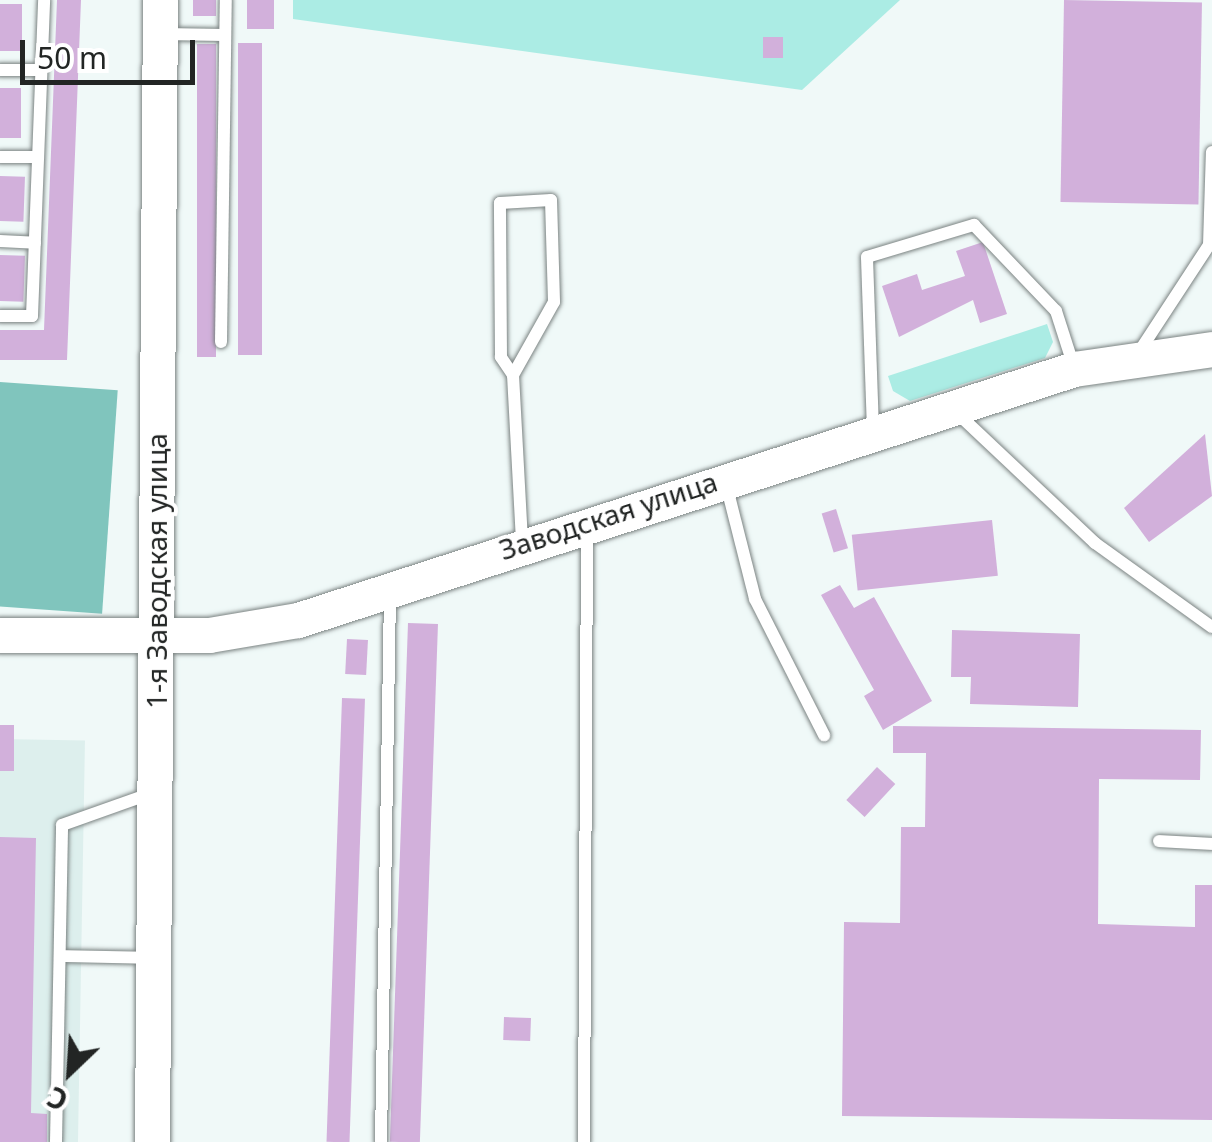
<!DOCTYPE html>
<meta charset="utf-8">
<style>
body{margin:0}
#map{position:relative;width:1212px;height:1142px;overflow:hidden;background:#f0f9f8;font-family:"Noto Sans",sans-serif}
div>[style]{position:absolute}
[style*='--x']{left:calc(var(--x)*1px);top:calc(var(--y)*1px);width:calc(var(--w)*1px);rotate:calc(var(--a)*1deg)}
.built>*{inset:0;background:#ddefed;transform-origin:0 0}
.green>*{inset:0;background:#abece4}
.forest>*{inset:0;background:#80c5bd;transform-origin:0 0}
.building>*{inset:0;background:#d2b0db;transform-origin:0 0}
.roads{filter:drop-shadow(0 0 2px #7b8382) drop-shadow(0 0 2px #7b8382)}
.service>*{height:12px;margin:-6px;padding:0 6px;transform-origin:6px;border-radius:6px;background:#fff}
.secondary>*{height:35px;margin:-17.5px;padding:0 17.5px;transform-origin:17.5px;border-radius:17.5px;background:#fff}
span{translate:-50% -50%;white-space:nowrap;text-align:center;line-height:1.15;-webkit-text-stroke:8px #fff;paint-order:stroke}
.street-label{font-size:28px;color:#222524}
.north{position:absolute;left:20px;top:1022px;width:100px;height:100px;-webkit-text-stroke:8px #fff;paint-order:stroke;rotate:205deg;font-size:28px;font-weight:700;line-height:40px;text-align:center;color:#222524}
.north::after{content:'';display:block;margin:auto;width:35px;height:45px;background:#222524;clip-path:polygon(50% 0,100% 100%,50% 72%,0 100%)}
.scale{position:absolute;left:20px;top:40px;width:175px;height:45px;box-sizing:border-box;border:5px solid #222524;border-top:0;padding-left:12px;font-size:30px;line-height:35px;white-space:nowrap;color:#222524;-webkit-text-stroke:8px #fff;paint-order:stroke}
</style>
<div id="map">
<div class="built">
<i style="left:0;top:739px;width:85px;height:403px;rotate:1deg"></i>
</div>
<div class="green">
<i style="clip-path:polygon(293px 0,900px 0,802px 90px,293px 19px)"></i>
<i style="clip-path:polygon(1047px 324px,1053px 342px,1045px 358px,910px 401px,893px 391px,888px 376px)"></i>
</div>
<div class="forest">
<i style="left:0;top:382px;width:118px;height:224px;rotate:4deg"></i>
</div>
<div class="building">
<i style="clip-path:polygon(57px 0,81px 0,67px 360px,0 360px,0 330px,44px 330px)"></i>
<i style="left:193px;top:0;width:23px;height:16px"></i>
<i style="left:247px;top:0;width:27px;height:29px"></i>
<i style="left:1064px;top:0;width:138px;height:202px;rotate:1deg"></i>
<i style="left:0;top:4px;width:22px;height:47px"></i>
<i style="left:763px;top:37px;width:20px;height:21px"></i>
<i style="left:238px;top:43px;width:24px;height:312px"></i>
<i style="left:197px;top:44px;width:19px;height:313px"></i>
<i style="left:0;top:88px;width:21px;height:50px"></i>
<i style="left:0;top:176px;width:25px;height:45px;rotate:2deg"></i>
<i style="clip-path:polygon(983px 242px,1007px 314px,980px 323px,973px 300px,899px 337px,882px 286px,917px 274px,922px 290px,965px 276px,956px 251px)"></i>
<i style="left:0;top:255px;width:25px;height:46px;rotate:2deg"></i>
<i style="clip-path:polygon(1205px 434px,1212px 496px,1149px 542px,1124px 508px)"></i>
<i style="left:836px;top:509px;width:41px;height:15px;rotate:73deg"></i>
<i style="left:992px;top:520px;width:56px;height:141px;rotate:84deg"></i>
<i style="clip-path:polygon(840px 585px,854px 608px,874px 597px,932px 701px,883px 730px,864px 696px,874px 690px,821px 595px)"></i>
<i style="left:408px;top:623px;width:30px;height:519px;rotate:2deg"></i>
<i style="clip-path:polygon(952px 630px,1080px 634px,1078px 707px,970px 704px,971px 677px,951px 677px)"></i>
<i style="left:347px;top:639px;width:21px;height:35px;rotate:3deg"></i>
<i style="left:342px;top:698px;width:23px;height:444px;rotate:2deg"></i>
<i style="left:0;top:725px;width:14px;height:46px"></i>
<i style="clip-path:polygon(893px 726px,1201px 730px,1200px 780px,1099px 779px,1098px 924px,1195px 927px,1195px 885px,1212px 885px,1212px 1120px,842px 1116px,844px 922px,900px 923px,901px 827px,925px 827px,926px 753px,893px 753px)"></i>
<i style="left:877px;top:767px;width:25px;height:45px;rotate:43deg"></i>
<i style="clip-path:polygon(0 837px,36px 838px,31px 1113px,47px 1114px,47px 1142px,0 1142px)"></i>
<i style="left:504px;top:1017px;width:27px;height:23px;rotate:2deg"></i>
</div>
<div class="roads">
<div class="service">
<i style="--x:163;--y:34;--w:62;--a:0.9"></i>
<i style="--x:0;--y:70;--w:41;--a:0"></i>
<i style="--x:0;--y:157;--w:38;--a:0"></i>
<i style="--x:0;--y:241;--w:35;--a:3"></i>
<i style="--x:0;--y:316;--w:32;--a:0"></i>
<i style="--x:32;--y:316;--w:316;--a:-87.8"></i>
<i style="--x:221;--y:342;--w:342;--a:-89.2"></i>
<i style="--x:1137;--y:355;--w:131;--a:-56.8"></i>
<i style="--x:1209;--y:245;--w:93;--a:-88.2"></i>
<i style="--x:513;--y:375;--w:22;--a:-124"></i>
<i style="--x:501;--y:357;--w:154;--a:-90.4"></i>
<i style="--x:500;--y:203;--w:51;--a:-3.4"></i>
<i style="--x:551;--y:200;--w:102;--a:88.3"></i>
<i style="--x:554;--y:302;--w:84;--a:119.3"></i>
<i style="--x:513;--y:375;--w:166;--a:86.9"></i>
<i style="--x:956;--y:412;--w:191;--a:43.3"></i>
<i style="--x:1095;--y:543;--w:144;--a:35.7"></i>
<i style="--x:873;--y:430;--w:173;--a:-92"></i>
<i style="--x:867;--y:257;--w:112;--a:-16.7"></i>
<i style="--x:974;--y:225;--w:119;--a:46.4"></i>
<i style="--x:1056;--y:311;--w:59;--a:72.2"></i>
<i style="--x:726;--y:484;--w:119;--a:75.8"></i>
<i style="--x:755;--y:599;--w:153;--a:63.1"></i>
<i style="--x:1159;--y:841;--w:53;--a:3.2"></i>
<i style="--x:60;--y:956;--w:92;--a:1.2"></i>
<i style="--x:56;--y:1142;--w:317;--a:-88.9"></i>
<i style="--x:62;--y:825;--w:96;--a:-19.6"></i>
<i style="--x:381;--y:1142;--w:547;--a:-89.06"></i>
<i style="--x:584;--y:1142;--w:614;--a:-89.72"></i>
</div>
<div class="secondary">
<i style="--x:0;--y:635;--w:209;--a:0"></i>
<i style="--x:209;--y:635;--w:90;--a:-9.6"></i>
<i style="--x:298;--y:620;--w:816;--a:-17.92"></i>
<i style="--x:1074;--y:369;--w:139;--a:-8.2"></i>
<i style="--x:152;--y:1142;--w:1142;--a:-89.6"></i>
</div>
</div>
<div class="street-label">
<span style="left:608px;top:515px;rotate:-18deg">Заводская улица</span>
<span style="left:156px;top:571px;rotate:-90deg">1-я Заводская улица</span>
</div>
<div class="north">С</div>
<div class="scale">50 m</div>
</div>
